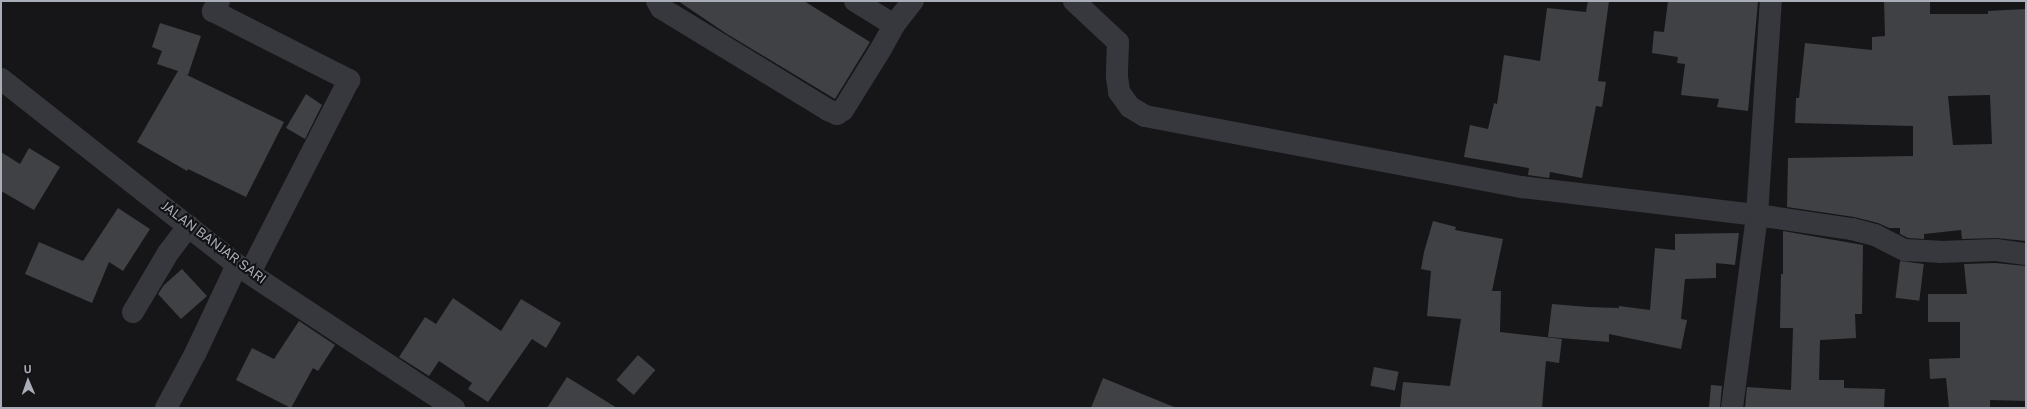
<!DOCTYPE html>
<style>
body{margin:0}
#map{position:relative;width:2027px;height:409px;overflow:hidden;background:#161618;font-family:"Public Sans",sans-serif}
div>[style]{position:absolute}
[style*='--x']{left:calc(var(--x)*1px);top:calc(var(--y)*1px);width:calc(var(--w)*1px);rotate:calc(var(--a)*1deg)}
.building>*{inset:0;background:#404145;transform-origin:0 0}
.minor>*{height:22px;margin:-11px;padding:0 11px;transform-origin:11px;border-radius:11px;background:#37383d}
span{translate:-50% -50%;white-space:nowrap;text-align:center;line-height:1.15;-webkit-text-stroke:4px #111113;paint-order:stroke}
.street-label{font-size:13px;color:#a8adb8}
.frame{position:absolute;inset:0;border:2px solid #a8adb8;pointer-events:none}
.north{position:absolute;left:8px;top:361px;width:40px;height:40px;-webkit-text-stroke:3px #111113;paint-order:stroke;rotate:358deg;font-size:11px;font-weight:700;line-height:16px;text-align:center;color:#a8adb8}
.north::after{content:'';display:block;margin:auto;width:14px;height:18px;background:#a8adb8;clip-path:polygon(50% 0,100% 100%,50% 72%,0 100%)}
</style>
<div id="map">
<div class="building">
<i style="clip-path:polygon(678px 1px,804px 1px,870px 42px,835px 99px,727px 34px)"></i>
<i style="clip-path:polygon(1588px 1px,1609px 1px,1598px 81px,1606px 82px,1602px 107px,1596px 106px,1582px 178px,1550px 172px,1549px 178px,1528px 175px,1529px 168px,1464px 157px,1470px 125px,1488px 129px,1494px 103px,1497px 104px,1504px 55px,1540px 61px,1547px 8px,1586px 12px)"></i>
<i style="clip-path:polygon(1668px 1px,1758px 1px,1748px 111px,1717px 107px,1719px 99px,1681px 95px,1685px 64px,1677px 63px,1678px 57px,1652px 53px,1654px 31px,1664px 32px)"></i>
<i style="clip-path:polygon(evenodd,1884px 1px,1930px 1px,1930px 14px,1988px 14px,1988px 11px,2026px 9px,2026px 241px,1996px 238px,1962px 239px,1961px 230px,1924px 234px,1924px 239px,1908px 238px,1900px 234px,1900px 228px,1889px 228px,1878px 223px,1854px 217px,1787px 207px,1788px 158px,1913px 156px,1913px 126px,1795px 123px,1796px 98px,1799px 98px,1805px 43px,1872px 50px,1872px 37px,1885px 36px,1884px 1px,1990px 95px,1992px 144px,1953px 145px,1948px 96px,1990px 95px)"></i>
<i style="clip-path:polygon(160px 23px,201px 36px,188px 75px,185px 74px,284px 122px,246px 197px,188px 169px,187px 171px,137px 142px,178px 71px,157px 64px,162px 51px,152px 47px)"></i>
<i style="clip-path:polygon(306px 94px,322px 105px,305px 139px,286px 128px)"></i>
<i style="clip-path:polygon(29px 148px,60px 167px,34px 210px,1px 191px,1px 152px,20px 164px)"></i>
<i style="clip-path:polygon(118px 208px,150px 229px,123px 271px,109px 262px,92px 303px,25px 274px,39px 242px,83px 261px)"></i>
<i style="clip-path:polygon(1433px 221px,1456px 227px,1455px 230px,1503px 239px,1492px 291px,1501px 291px,1500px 332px,1562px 339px,1559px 363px,1546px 361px,1542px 408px,1400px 408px,1403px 382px,1450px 386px,1461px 319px,1427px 316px,1431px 271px,1421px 269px,1424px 252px)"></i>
<i style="clip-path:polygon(1783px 231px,1863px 245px,1862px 314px,1855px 314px,1856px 338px,1820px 340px,1819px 380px,1844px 380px,1844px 388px,1885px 389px,1884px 408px,1745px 408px,1747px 387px,1791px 390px,1793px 328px,1780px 328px,1781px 274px,1783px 274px)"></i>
<i style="clip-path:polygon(1739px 233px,1735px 265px,1716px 263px,1716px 278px,1685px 279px,1681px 319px,1687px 320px,1681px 349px,1609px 334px,1609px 342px,1548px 337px,1552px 304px,1588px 307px,1619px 308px,1619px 306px,1650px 310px,1655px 248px,1675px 250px,1675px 234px)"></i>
<i style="left:1900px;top:261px;width:24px;height:37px;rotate:7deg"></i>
<i style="clip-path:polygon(1995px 263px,2026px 266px,2026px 401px,1990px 400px,1990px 408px,1949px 408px,1946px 378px,1930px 379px,1929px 359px,1960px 358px,1960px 322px,1928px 322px,1928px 294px,1967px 294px,1964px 264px)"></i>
<i style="clip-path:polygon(182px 269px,207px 296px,181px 319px,158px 294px,164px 285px)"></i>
<i style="clip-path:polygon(453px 298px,501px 331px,521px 299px,561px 323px,546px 348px,532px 339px,488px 402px,468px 389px,472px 383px,439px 361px,429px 376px,399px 357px,425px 317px,436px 324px)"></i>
<i style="clip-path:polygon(299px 321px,335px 345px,318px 371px,313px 368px,291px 408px,236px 380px,252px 348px,274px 359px)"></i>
<i style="left:638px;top:355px;width:23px;height:33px;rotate:41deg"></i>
<i style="left:1374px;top:367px;width:25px;height:19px;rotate:11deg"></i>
<i style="clip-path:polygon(567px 377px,617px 408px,547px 408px)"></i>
<i style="clip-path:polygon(1103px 378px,1174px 407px,1174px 408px,1091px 408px)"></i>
<i style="left:1711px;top:385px;width:11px;height:23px;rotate:5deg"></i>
</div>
<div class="minor">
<i style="--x:219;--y:1;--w:12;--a:121"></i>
<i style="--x:213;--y:11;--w:153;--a:26.9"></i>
<i style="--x:349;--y:80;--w:217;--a:117.2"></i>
<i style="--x:657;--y:1;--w:8;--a:60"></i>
<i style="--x:661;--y:8;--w:196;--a:31.4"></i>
<i style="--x:828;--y:110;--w:10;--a:24"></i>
<i style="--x:837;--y:114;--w:7;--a:-34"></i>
<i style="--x:843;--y:110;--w:74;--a:-58.2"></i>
<i style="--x:882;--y:47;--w:25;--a:-61"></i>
<i style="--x:894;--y:25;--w:31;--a:-52"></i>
<i style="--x:855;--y:1;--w:46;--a:31.6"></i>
<i style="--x:1074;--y:1;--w:60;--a:43"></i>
<i style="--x:1118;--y:42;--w:35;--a:92"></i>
<i style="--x:1117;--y:77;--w:15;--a:82"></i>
<i style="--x:1119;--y:92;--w:19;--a:54"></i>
<i style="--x:1130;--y:107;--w:17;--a:31"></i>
<i style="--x:1145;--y:116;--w:384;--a:10.7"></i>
<i style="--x:1522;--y:187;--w:237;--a:6.8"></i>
<i style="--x:1757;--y:215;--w:96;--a:8.4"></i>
<i style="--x:1852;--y:229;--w:24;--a:15"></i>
<i style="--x:1875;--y:235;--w:34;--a:27"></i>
<i style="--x:1905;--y:250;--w:35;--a:3"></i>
<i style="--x:1940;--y:252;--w:56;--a:-2"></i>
<i style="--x:1996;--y:250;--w:30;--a:8"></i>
<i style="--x:1;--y:79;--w:300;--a:38.2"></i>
<i style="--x:237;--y:265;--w:260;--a:33.4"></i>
<i style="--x:133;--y:312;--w:69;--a:-59.3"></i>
<i style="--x:168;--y:253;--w:34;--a:-53"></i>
<i style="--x:166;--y:408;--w:64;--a:-61.8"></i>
<i style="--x:196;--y:352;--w:96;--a:-64.8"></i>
<i style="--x:1732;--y:408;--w:195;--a:-82.6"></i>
<i style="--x:1757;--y:215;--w:214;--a:-86.3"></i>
</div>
<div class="street-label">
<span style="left:213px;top:243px;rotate:37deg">JALAN BANJAR SARI</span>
</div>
<div class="frame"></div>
<div class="north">U</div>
</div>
